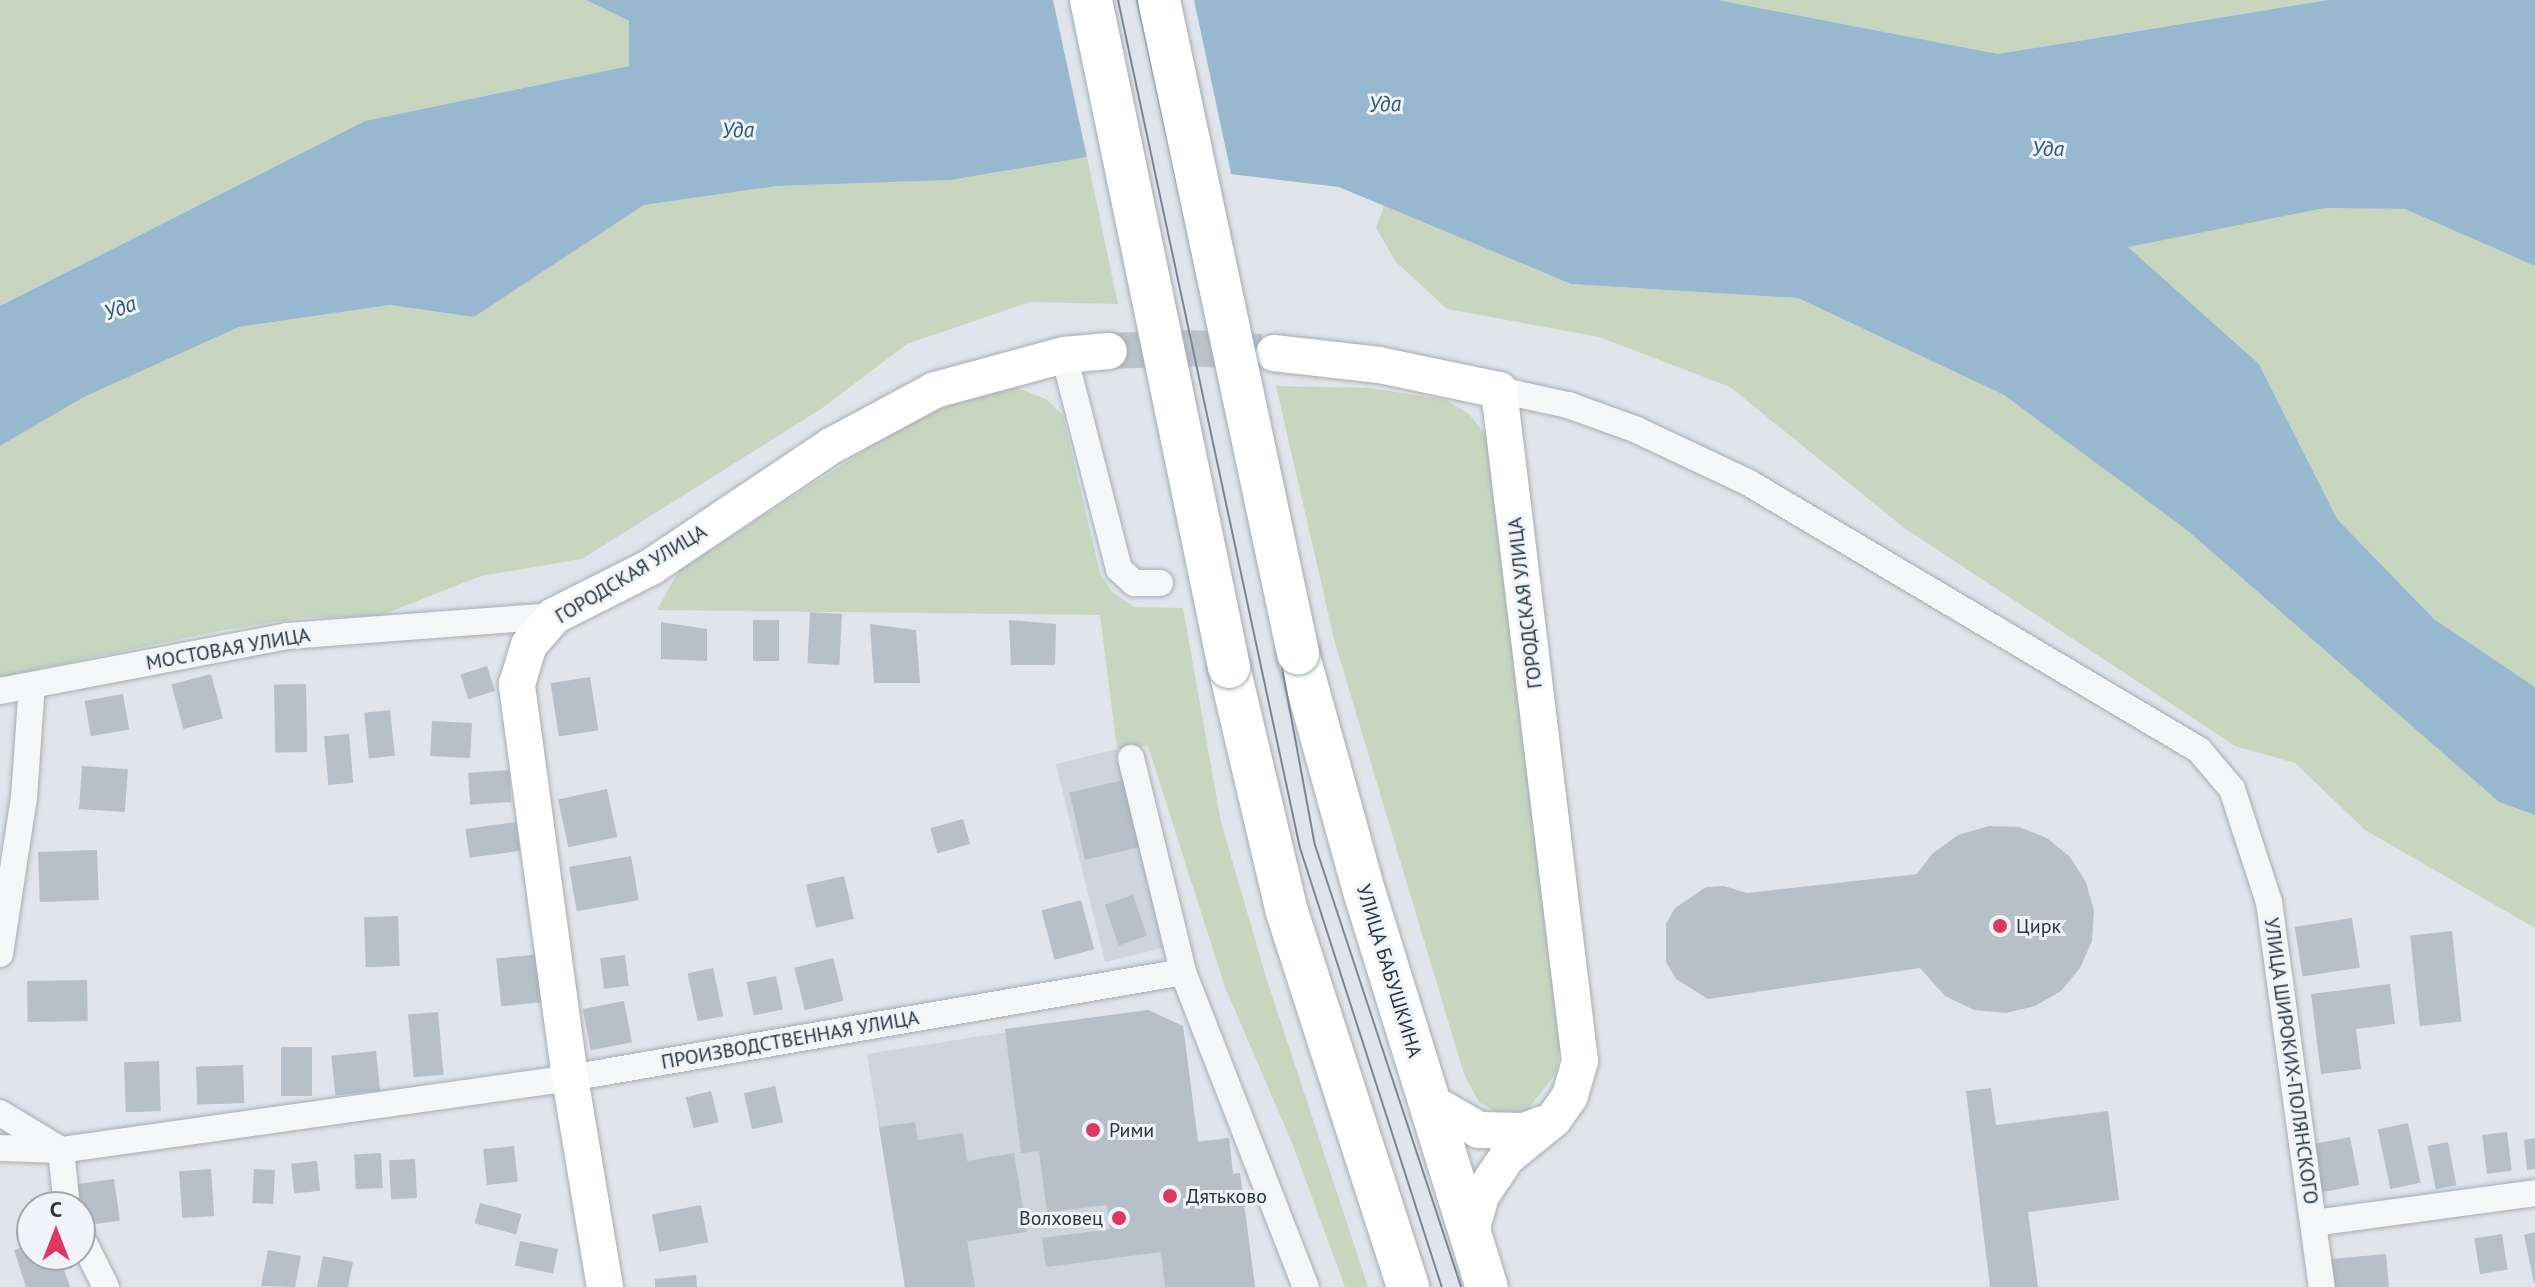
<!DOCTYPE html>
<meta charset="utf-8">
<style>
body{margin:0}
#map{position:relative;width:2535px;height:1287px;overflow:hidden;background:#e0e5eb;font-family:"PT Sans",sans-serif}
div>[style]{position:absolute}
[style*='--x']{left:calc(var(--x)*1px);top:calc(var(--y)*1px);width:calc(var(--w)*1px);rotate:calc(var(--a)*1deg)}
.built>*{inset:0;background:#ced5dd;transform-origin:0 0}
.green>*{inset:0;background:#c8d6c0}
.water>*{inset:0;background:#97b8cf}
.pier>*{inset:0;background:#e0e5eb}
.building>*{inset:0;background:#b7bfc9;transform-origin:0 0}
.secondary-tunnel>*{height:36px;margin-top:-18px;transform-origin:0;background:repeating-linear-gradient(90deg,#bbc2ca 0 36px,transparent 0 54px)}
.roads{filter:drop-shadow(0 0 2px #a5acb6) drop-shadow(0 0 2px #a5acb6)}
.street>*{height:26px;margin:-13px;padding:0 13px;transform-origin:13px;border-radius:13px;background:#f4f6f8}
.secondary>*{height:36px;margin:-18px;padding:0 18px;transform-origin:18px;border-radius:18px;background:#fff}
.primary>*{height:42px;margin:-21px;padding:0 21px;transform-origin:21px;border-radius:21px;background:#fff}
.tram>*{height:2px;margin:-1px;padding:0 1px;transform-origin:1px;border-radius:1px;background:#788696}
.bridges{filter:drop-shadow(0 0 2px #9eabb8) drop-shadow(0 0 2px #9eabb8)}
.primary-bridge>*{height:42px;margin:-21px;padding:0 21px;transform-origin:21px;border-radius:21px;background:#fff}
.dots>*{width:22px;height:22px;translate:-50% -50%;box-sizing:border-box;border:4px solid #f0f4f8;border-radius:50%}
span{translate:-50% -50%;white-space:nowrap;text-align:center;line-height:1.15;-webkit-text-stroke:6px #f0f4f8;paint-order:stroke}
.street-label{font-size:20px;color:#273444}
.poi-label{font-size:20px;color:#273444}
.left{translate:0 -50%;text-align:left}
.right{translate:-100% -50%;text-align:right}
.water-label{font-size:22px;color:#2c587d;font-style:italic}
.north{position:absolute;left:16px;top:1191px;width:80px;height:80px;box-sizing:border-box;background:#f0f4f8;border:2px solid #a0a7b0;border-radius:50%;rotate:0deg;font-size:22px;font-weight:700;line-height:32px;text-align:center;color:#273444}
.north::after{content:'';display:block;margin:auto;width:28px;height:36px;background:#dd3861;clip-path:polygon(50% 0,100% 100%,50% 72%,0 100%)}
</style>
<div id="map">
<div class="built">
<i style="left:1117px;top:749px;width:204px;height:63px;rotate:76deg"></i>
<i style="clip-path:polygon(1148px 1010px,1183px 1026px,1198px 1141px,1229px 1138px,1233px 1173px,1240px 1173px,1255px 1287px,905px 1287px,867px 1054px)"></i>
</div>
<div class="green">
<i style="clip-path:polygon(0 0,586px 0,629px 21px,629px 66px,365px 121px,0 306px)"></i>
<i style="clip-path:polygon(1718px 0,2328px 0,1998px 54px)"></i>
<i style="clip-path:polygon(1087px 157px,1118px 304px,1030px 302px,907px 344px,821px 409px,582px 559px,481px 576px,379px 616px,301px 618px,224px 630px,0 677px,0 446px,84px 397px,239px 327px,390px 305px,474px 317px,644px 205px,777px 186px,950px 180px)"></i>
<i style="clip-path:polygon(1384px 206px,1571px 284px,1798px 298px,2004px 395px,2188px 531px,2499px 802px,2535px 815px,2535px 928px,2365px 830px,2295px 763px,2235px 746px,1903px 527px,1730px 387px,1599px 337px,1447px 309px,1396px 262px,1376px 228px)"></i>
<i style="clip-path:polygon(2325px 208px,2405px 209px,2535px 266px,2535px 687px,2434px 619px,2337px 519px,2259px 364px,2127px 246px)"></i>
<i style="clip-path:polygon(1276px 386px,1370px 388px,1446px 400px,1469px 414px,1488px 438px,1560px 1046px,1556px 1073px,1525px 1113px,1501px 1115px,1479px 1102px,1464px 1074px,1335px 643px)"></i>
<i style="clip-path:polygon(1018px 388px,1046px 399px,1063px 415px,1100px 573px,1113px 593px,1134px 607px,1183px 608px,1221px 822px,1266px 977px,1368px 1287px,1345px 1287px,1292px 1143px,1225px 987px,1148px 746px,1117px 749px,1100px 615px,657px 610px,679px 570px,910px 421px,990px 389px)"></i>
</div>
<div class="water">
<i style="clip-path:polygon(586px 0,1718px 0,1998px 54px,2328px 0,2535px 0,2535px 266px,2405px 209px,2325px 208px,2128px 247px,2259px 364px,2337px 519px,2434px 619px,2535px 687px,2535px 815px,2499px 802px,2188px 531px,2004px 395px,1798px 298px,1571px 284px,1339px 187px,1087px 157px,950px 180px,777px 186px,644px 205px,474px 317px,390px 305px,239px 327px,84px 397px,0 446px,0 306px,365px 121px,629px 66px,629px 21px)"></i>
</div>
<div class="pier">
<i style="clip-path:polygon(1053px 0,1194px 0,1232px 178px,1088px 162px)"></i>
</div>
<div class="building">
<i style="left:842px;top:614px;width:51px;height:32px;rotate:93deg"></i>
<i style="left:779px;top:620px;width:41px;height:26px;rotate:90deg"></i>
<i style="clip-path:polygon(1009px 620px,1056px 624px,1055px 665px,1011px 665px)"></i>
<i style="clip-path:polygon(661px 622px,707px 629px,707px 661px,661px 659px)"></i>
<i style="clip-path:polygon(870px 624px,916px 630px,920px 683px,874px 683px)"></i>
<i style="left:487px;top:666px;width:26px;height:28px;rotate:72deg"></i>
<i style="left:211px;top:674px;width:46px;height:41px;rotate:75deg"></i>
<i style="left:590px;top:677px;width:54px;height:40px;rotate:81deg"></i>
<i style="left:306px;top:684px;width:68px;height:32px;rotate:89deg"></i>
<i style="left:123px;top:694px;width:36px;height:39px;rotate:80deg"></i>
<i style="left:390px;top:710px;width:46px;height:26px;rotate:84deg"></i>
<i style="left:432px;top:721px;width:40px;height:35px;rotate:3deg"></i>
<i style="left:349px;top:734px;width:49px;height:25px;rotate:85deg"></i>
<i style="left:82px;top:766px;width:46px;height:43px;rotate:4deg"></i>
<i style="left:509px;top:770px;width:32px;height:41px;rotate:86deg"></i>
<i style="left:1124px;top:780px;width:69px;height:56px;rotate:77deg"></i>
<i style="left:607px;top:789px;width:49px;height:50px;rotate:78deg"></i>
<i style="left:963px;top:819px;width:26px;height:34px;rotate:74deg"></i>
<i style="left:516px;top:822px;width:29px;height:51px;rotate:82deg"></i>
<i style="clip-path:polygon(1989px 826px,2019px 827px,2047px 838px,2070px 857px,2086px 882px,2094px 911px,2092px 941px,2080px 968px,2061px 991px,2035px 1006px,2006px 1013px,1974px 1010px,1945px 996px,1920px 968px,1708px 999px,1676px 979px,1666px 962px,1666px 924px,1675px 908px,1706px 887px,1724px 886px,1747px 893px,1917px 874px,1932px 854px,1958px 835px)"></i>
<i style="left:97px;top:850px;width:50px;height:59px;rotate:88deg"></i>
<i style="left:631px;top:856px;width:45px;height:63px;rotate:80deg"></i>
<i style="left:844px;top:876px;width:44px;height:39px;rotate:77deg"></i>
<i style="left:1133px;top:895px;width:43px;height:30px;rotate:71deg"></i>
<i style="left:1081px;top:900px;width:51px;height:41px;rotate:75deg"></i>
<i style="left:398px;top:916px;width:50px;height:34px;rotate:88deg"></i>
<i style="left:2352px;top:918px;width:50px;height:58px;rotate:81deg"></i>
<i style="left:2452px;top:931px;width:91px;height:42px;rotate:84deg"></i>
<i style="left:540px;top:954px;width:48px;height:44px;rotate:84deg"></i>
<i style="left:625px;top:955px;width:31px;height:25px;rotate:83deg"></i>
<i style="left:833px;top:958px;width:44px;height:40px;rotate:76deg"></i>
<i style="left:713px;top:968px;width:49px;height:26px;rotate:78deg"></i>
<i style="left:776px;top:976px;width:34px;height:30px;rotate:78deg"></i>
<i style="left:87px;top:980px;width:41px;height:60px;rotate:89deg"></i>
<i style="clip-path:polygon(2390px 984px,2395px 1024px,2356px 1029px,2361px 1069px,2321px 1074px,2311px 994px)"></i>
<i style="left:624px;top:1001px;width:42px;height:42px;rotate:79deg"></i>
<i style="clip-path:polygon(1148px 1010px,1183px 1026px,1198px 1142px,1229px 1138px,1233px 1174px,1240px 1173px,1255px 1287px,1165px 1287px,1161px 1252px,1046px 1267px,1042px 1238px,1110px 1229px,1107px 1205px,1047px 1212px,1039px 1151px,1021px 1153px,1005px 1029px)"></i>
<i style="left:438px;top:1012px;width:63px;height:30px;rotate:85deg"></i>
<i style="left:312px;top:1047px;width:49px;height:31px;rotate:90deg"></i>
<i style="left:376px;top:1051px;width:40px;height:45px;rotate:84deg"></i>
<i style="left:159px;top:1061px;width:50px;height:35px;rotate:88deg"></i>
<i style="left:243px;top:1065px;width:38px;height:47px;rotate:88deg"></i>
<i style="left:775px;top:1086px;width:37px;height:32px;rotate:77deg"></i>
<i style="clip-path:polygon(1991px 1088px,1996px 1125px,2108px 1111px,2119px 1200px,2028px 1212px,2038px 1287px,1990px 1287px,1966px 1091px)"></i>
<i style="left:711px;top:1091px;width:32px;height:26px;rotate:76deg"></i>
<i style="clip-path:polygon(915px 1122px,918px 1140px,963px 1133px,967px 1161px,1014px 1153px,1027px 1232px,967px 1241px,975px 1287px,905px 1287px,879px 1127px)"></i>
<i style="left:2408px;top:1123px;width:61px;height:31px;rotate:78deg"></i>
<i style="left:2507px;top:1132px;width:39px;height:25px;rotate:83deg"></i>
<i style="left:2350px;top:1137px;width:49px;height:42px;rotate:79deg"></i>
<i style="clip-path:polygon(2535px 1138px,2535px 1169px,2527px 1170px,2524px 1140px)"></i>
<i style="left:2448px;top:1142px;width:44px;height:21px;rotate:79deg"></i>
<i style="left:514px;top:1146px;width:36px;height:31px;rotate:84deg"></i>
<i style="left:381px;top:1153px;width:35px;height:27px;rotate:87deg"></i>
<i style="left:415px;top:1159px;width:39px;height:26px;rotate:87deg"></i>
<i style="left:317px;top:1161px;width:30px;height:26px;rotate:84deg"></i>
<i style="left:211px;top:1169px;width:47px;height:32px;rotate:86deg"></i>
<i style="left:254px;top:1169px;width:21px;height:34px;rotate:3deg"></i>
<i style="left:114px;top:1179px;width:42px;height:38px;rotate:82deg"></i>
<i style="left:480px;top:1203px;width:43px;height:21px;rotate:15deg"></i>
<i style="left:701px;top:1205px;width:38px;height:50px;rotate:79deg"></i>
<i style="clip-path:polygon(2535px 1232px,2535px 1283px,2534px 1283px,2524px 1235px)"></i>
<i style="left:2502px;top:1234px;width:36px;height:28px;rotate:81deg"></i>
<i style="left:520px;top:1241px;width:39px;height:25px;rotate:12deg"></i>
<i style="clip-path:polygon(32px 1244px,32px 1255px,59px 1255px,70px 1287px,26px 1287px,14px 1250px)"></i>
<i style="clip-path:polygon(268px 1250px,301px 1256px,295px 1287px,261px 1286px)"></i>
<i style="left:2386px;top:1254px;width:33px;height:56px;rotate:85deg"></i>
<i style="clip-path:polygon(323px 1256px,353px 1262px,348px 1287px,317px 1287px)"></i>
<i style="clip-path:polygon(696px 1275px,697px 1287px,655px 1287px,655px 1279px)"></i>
</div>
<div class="secondary-tunnel">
<i style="--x:1109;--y:351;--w:81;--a:-2.1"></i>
<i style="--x:1190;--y:348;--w:71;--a:3.2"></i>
</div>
<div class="roads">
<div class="street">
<i style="--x:1064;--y:355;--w:221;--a:75.6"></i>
<i style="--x:1119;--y:569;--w:21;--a:43"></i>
<i style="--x:1134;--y:583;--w:26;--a:0"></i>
<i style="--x:1499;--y:390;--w:71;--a:12.3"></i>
<i style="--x:1568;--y:405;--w:73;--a:19.9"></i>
<i style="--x:1637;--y:430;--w:124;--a:25.3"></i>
<i style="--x:1749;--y:483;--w:523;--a:30.68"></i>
<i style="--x:2199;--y:750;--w:51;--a:49.8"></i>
<i style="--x:2232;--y:789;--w:119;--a:71.9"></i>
<i style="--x:2269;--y:902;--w:389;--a:82.2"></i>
<i style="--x:0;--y:691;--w:292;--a:-10.8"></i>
<i style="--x:287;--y:636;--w:268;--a:-4.3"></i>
<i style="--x:1131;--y:758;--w:220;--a:76.3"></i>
<i style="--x:0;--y:954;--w:158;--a:-81.3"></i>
<i style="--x:24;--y:798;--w:113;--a:-86"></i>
<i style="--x:0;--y:1113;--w:71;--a:31.2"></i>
<i style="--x:61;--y:1150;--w:514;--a:-8.05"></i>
<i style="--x:570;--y:1078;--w:622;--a:-9.81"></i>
<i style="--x:1183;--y:972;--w:338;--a:68.7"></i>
<i style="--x:0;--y:1148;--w:61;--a:1.9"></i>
<i style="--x:61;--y:1150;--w:57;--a:84"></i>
<i style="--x:2314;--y:1223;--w:223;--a:-7.7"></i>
<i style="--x:80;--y:1235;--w:58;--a:63.4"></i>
</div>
<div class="secondary">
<i style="--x:1274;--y:353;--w:106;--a:6.5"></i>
<i style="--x:1379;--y:365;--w:123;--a:11.8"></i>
<i style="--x:1499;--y:390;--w:676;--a:83.12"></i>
<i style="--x:1580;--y:1061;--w:36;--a:106"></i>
<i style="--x:1570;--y:1096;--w:28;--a:125"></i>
<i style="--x:1554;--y:1119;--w:60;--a:141"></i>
<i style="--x:1507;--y:1157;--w:23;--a:124"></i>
<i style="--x:1494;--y:1176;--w:24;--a:123"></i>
<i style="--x:1481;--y:1196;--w:41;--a:105.8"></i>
<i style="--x:1429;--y:1101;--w:58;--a:30.1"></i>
<i style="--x:1479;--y:1130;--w:45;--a:1.3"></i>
<i style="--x:1524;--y:1131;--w:19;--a:-21"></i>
<i style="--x:605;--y:1287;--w:212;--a:-99.5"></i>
<i style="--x:570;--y:1078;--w:398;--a:-97.7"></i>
<i style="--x:517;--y:684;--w:41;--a:-72.9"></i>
<i style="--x:529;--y:645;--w:38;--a:-49"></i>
<i style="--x:554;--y:616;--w:109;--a:-26.8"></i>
<i style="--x:651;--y:567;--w:217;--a:-33.9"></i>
<i style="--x:831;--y:446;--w:118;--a:-28.3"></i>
<i style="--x:935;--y:390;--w:134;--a:-15.2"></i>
<i style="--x:1064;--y:355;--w:45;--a:-5.1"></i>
</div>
<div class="primary">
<i style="--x:1298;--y:653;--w:250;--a:74.5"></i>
<i style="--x:1365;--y:894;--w:412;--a:72.8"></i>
<i style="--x:1229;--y:667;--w:252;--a:76.7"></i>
<i style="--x:1287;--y:912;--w:394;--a:72.1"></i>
</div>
</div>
<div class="tram">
<i style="--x:1118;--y:0;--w:867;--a:77.89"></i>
<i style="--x:1300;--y:848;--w:461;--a:72.1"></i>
<i style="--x:1137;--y:0;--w:672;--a:77.72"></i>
<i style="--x:1280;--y:657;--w:191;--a:79.5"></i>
<i style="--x:1315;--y:845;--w:465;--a:71.7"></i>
</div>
<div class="bridges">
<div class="primary-bridge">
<i style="--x:1091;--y:0;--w:681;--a:78.31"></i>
<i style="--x:1159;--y:0;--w:668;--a:77.98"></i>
</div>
</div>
<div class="dots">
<i style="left:2000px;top:926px;background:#dd3861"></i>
<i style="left:1093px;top:1130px;background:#dd3861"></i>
<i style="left:1170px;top:1196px;background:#dd3861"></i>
<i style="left:1119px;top:1218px;background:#dd3861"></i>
</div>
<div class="street-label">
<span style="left:631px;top:574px;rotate:-31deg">ГОРОДСКАЯ УЛИЦА</span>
<span style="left:1525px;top:603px;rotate:-97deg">ГОРОДСКАЯ УЛИЦА</span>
<span style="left:228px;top:649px;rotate:-10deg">МОСТОВАЯ УЛИЦА</span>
<span style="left:1389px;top:971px;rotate:73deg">УЛИЦА БАБУШКИНА</span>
<span style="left:790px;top:1040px;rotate:-10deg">ПРОИЗВОДСТВЕННАЯ УЛИЦА</span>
<span style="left:2291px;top:1061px;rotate:82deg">УЛИЦА ШИРОКИХ-ПОЛЯНСКОГО</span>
</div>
<div class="poi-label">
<span class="left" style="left:2016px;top:926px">Цирк</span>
<span class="left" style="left:1109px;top:1130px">Рими</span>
<span class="left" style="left:1186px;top:1196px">Дятьково</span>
<span class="right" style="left:1103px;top:1218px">Волховец</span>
</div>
<div class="water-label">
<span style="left:1385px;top:104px;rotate:-2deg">Уда</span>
<span style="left:738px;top:130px;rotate:-2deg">Уда</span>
<span style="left:2048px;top:149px">Уда</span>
<span style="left:120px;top:308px;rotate:-20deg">Уда</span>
</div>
<div class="north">С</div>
</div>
